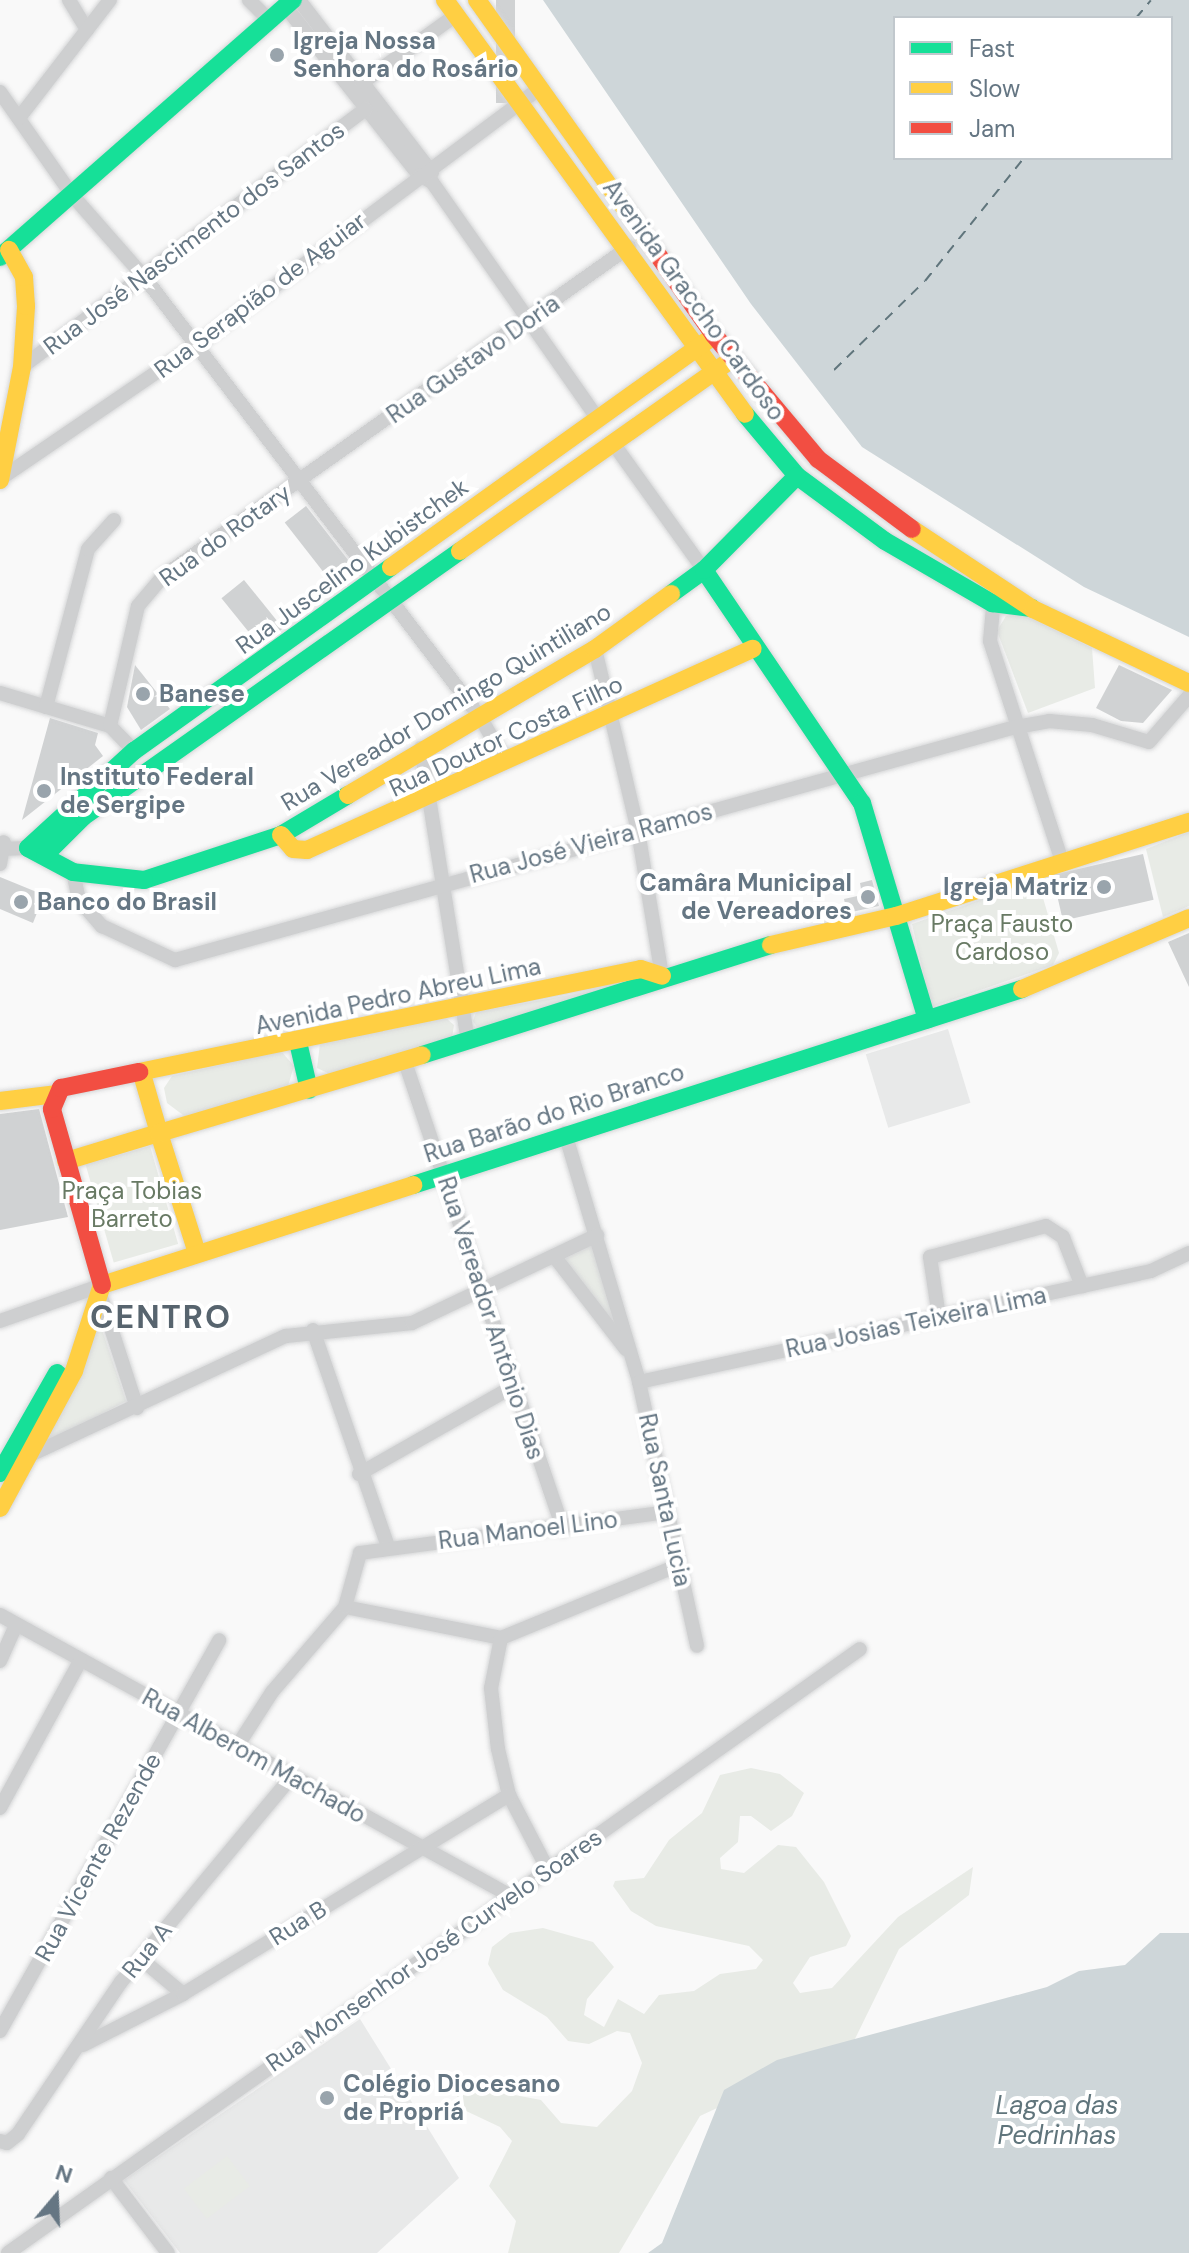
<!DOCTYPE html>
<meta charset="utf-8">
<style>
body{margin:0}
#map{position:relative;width:1189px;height:2253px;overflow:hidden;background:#f9f9f9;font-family:"DM Sans",sans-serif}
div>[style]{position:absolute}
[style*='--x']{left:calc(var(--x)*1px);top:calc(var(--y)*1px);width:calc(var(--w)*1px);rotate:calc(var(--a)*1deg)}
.built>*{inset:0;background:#e8e9e9;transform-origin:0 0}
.green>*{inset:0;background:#e8ebe6;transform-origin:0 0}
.water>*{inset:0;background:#ced6d9}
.ferry>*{height:2px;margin-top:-1px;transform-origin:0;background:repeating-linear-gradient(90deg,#60757c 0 10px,transparent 0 18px)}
.building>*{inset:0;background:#d0d2d3;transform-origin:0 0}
.roads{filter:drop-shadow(0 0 2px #d5d6d7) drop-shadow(0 0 2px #d5d6d7)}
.street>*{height:14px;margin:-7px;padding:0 7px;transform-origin:7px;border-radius:7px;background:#cecfd0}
.fast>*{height:18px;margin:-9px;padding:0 9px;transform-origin:9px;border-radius:9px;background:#16e098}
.slow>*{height:18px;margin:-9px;padding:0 9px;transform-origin:9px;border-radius:9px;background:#ffcf43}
.jam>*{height:18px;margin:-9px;padding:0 9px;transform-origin:9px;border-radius:9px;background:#f24e42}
.dots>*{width:22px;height:22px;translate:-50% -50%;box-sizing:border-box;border:4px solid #fff;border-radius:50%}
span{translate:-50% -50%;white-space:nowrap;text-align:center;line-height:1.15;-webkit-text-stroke:8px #fff;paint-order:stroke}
.poi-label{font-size:24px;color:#657683;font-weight:700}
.left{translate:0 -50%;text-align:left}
.right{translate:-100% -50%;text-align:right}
.street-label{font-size:24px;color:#657683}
.park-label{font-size:24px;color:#687a64}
.water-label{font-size:26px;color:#60757c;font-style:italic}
.district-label{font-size:32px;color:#57646e;font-weight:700;letter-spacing:2px}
.legend{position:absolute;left:893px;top:16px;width:280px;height:144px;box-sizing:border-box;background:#fff;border:2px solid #c1c8cd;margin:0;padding:10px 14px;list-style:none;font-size:24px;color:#657683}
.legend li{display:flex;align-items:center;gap:16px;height:40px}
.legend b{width:40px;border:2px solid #c1c8cd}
.north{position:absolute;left:16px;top:2157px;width:80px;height:80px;-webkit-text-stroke:6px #fff;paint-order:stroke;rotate:19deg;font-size:22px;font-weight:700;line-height:32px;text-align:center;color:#657683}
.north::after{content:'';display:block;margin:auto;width:28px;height:36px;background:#657683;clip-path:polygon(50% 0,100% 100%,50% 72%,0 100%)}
</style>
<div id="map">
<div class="built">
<i style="left:948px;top:1029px;width:77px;height:86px;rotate:73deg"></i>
<i style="clip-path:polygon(360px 2019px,459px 2178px,377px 2253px,180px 2253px,124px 2180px)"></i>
</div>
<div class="green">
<i style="clip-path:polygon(1022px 614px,1092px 648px,1095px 688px,1028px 713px,997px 631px,1006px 616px)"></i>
<i style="clip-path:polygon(1189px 832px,1189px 906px,1163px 917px,1146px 849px)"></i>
<i style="clip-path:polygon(1031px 882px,1039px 884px,1059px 953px,1053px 965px,931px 1007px,912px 924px)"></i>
<i style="clip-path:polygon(657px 979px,478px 1029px,473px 1021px,476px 1012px)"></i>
<i style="clip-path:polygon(446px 1018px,454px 1025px,452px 1038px,330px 1074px,317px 1068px,320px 1044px)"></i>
<i style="clip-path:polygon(281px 1051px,294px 1066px,288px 1086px,187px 1118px,167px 1103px,164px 1088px,172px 1076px)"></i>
<i style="left:150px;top:1146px;width:102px;height:67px;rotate:74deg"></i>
<i style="clip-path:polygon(593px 1245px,620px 1332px,564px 1259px)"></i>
<i style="clip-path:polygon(100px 1324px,126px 1401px,46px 1444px)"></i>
<i style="clip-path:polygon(751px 1768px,780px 1774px,804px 1793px,792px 1816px,771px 1831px,751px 1816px,740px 1816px,738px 1842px,720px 1858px,721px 1869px,744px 1873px,778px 1845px,796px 1847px,824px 1882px,851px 1936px,846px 1946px,810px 1957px,793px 1983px,800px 1993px,832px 1988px,898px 1917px,973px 1867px,969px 1895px,899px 1949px,852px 2045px,700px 2116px,619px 2253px,508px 2253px,516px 2221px,489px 2186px,512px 2141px,500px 2127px,464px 2110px,456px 2094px,472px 2087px,541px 2100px,561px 2123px,597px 2127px,632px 2091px,642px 2063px,630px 2033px,617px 2031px,589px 2044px,568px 2041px,547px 2017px,503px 1990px,488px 1964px,492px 1947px,510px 1933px,543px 1928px,593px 1942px,614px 1967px,587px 1999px,584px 2015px,604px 2027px,618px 1999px,644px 2014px,659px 1995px,694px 1991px,720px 1974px,756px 1969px,763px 1960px,749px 1946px,656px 1926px,631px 1911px,613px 1886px,615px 1881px,644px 1878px,669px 1840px,702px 1813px,720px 1775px)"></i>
<i style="left:227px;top:2156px;width:38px;height:54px;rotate:53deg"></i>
</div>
<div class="water">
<i style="clip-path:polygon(evenodd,543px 0,1189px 0,1189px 637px,1084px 587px,862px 447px,751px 304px,543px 0,1171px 18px,1171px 158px,895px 158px,895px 18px,1171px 18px)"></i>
<i style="clip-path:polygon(1160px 1933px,1189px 1933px,1189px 2253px,648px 2253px,662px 2243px,724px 2090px,777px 2060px,1047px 1987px,1079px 1971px,1125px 1965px)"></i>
</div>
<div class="ferry">
<i style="--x:1136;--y:18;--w:23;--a:-50"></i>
<i style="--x:834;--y:370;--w:127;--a:-44.4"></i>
<i style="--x:925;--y:281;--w:158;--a:-51.2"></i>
</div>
<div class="building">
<i style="left:496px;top:0;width:19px;height:103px"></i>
<i style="left:306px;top:506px;width:85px;height:27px;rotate:52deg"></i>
<i style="left:244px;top:580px;width:62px;height:29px;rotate:51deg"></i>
<i style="clip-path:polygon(135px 665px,170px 709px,141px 730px,127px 707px)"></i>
<i style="clip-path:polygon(1119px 665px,1172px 690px,1143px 723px,1121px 721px,1096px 708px)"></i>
<i style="clip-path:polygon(50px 718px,98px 733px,95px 745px,103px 756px,22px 820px)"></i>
<i style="left:1143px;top:854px;width:47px;height:93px;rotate:77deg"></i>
<i style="clip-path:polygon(0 877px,44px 895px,33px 923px,0 909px)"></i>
<i style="clip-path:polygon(872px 880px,879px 906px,847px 913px,844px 899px,862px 895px,860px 883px)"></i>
<i style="clip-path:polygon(1189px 933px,1189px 987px,1168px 942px)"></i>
<i style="clip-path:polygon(39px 1109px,68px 1217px,0 1230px,0 1114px)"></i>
</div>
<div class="roads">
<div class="street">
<i style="--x:69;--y:0;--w:35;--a:59"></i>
<i style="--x:249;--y:0;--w:30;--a:45"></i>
<i style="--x:299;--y:0;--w:218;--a:52.4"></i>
<i style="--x:285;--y:6;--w:216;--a:51.6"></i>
<i style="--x:419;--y:175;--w:15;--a:28"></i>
<i style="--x:432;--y:182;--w:288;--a:55"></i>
<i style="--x:363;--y:82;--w:115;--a:-35.8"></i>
<i style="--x:0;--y:92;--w:126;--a:55"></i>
<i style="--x:72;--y:195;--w:111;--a:48.7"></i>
<i style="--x:145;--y:278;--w:552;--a:52.65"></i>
<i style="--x:480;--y:717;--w:52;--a:60"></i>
<i style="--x:19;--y:118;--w:149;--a:-52.4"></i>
<i style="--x:22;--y:367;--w:430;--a:-36.9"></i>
<i style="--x:613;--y:443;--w:156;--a:54.4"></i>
<i style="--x:0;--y:479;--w:236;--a:-34.3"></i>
<i style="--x:195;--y:346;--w:431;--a:-36.8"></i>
<i style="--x:994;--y:597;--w:44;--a:95.2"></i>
<i style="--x:990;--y:641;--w:231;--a:71.9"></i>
<i style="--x:595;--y:649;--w:187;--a:76.7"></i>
<i style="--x:638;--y:831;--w:147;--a:80.6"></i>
<i style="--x:0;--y:693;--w:115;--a:16.7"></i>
<i style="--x:110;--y:726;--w:35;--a:46"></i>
<i style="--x:46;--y:707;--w:163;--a:-75.1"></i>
<i style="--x:88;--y:549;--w:39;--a:-48"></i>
<i style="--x:110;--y:726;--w:123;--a:-76.9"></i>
<i style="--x:138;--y:606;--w:38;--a:-50"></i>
<i style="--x:162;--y:577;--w:572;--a:-35.25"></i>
<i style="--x:421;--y:748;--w:298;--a:80.9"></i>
<i style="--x:0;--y:849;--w:28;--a:-2"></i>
<i style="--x:0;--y:864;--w:22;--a:-80"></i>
<i style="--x:73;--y:872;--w:29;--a:78"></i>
<i style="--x:79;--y:900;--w:35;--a:49"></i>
<i style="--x:102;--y:926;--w:81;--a:25"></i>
<i style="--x:175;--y:960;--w:873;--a:-15.49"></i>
<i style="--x:1016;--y:727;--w:34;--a:-10"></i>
<i style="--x:1049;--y:721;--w:43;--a:5.3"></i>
<i style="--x:1092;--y:725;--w:59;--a:16.6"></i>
<i style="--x:1149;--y:742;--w:61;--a:-49"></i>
<i style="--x:405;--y:1062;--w:493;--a:71.3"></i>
<i style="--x:565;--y:1133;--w:260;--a:73.4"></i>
<i style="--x:639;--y:1382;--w:270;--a:77.6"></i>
<i style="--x:554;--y:1256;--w:118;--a:52.3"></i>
<i style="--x:100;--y:1294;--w:120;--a:72"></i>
<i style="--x:939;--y:1317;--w:61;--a:-98.5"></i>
<i style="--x:930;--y:1257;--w:120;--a:-15"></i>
<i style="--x:1046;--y:1226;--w:20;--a:33"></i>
<i style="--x:1063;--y:1237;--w:53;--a:68.8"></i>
<i style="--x:0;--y:1321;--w:108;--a:-19.4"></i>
<i style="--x:313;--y:1330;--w:229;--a:70.9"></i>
<i style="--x:639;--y:1382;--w:524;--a:-12.23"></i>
<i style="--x:1151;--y:1271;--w:42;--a:-25.3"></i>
<i style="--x:26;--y:1457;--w:287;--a:-25"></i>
<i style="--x:286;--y:1336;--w:127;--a:-5.9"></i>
<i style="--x:412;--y:1323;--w:205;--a:-25.4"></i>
<i style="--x:359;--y:1474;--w:176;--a:-29.6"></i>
<i style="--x:345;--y:1607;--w:159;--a:11.2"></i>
<i style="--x:501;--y:1638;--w:192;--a:-22.3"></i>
<i style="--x:0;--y:1615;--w:581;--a:28.82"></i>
<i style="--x:501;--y:1638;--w:51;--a:101.3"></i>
<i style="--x:491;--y:1688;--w:61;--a:83.5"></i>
<i style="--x:498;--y:1749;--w:47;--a:76.6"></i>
<i style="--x:509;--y:1795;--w:85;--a:62.5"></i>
<i style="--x:0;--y:1661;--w:39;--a:-66"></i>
<i style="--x:238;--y:1745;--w:63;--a:-57.3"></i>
<i style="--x:272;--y:1692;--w:112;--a:-49.3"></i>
<i style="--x:345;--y:1607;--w:56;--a:-74.5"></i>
<i style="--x:360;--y:1553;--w:310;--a:-7.6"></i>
<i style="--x:0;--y:1808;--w:167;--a:-61.4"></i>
<i style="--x:140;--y:1958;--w:56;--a:39.9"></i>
<i style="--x:0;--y:2031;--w:448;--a:-60.7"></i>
<i style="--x:83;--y:2045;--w:112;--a:-27"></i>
<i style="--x:183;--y:1994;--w:382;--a:-31.4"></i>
<i style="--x:0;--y:2141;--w:7;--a:16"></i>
<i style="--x:7;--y:2143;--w:14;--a:-39"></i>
<i style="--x:18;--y:2134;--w:184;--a:-55.9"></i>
<i style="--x:121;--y:1982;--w:268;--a:-50.3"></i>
<i style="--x:111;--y:2178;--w:94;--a:52.8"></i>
<i style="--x:8;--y:2253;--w:1044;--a:-35.33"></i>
</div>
<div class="fast">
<i style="--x:0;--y:257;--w:390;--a:-41.3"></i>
<i style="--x:745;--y:414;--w:81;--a:50"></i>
<i style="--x:797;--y:476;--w:109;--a:36.5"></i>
<i style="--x:885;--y:541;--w:124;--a:30.1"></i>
<i style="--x:992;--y:603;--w:40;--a:7.1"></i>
<i style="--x:704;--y:570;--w:282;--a:55.9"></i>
<i style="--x:862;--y:803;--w:226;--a:73.3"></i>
<i style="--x:671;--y:594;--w:41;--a:-36"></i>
<i style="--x:704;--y:570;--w:132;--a:-45.3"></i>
<i style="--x:348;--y:795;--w:78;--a:149.2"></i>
<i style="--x:281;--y:835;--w:144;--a:161.8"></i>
<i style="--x:144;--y:880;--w:71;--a:-173.6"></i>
<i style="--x:73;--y:872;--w:51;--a:-151.9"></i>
<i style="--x:28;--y:848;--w:144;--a:-42.5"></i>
<i style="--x:134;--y:751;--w:316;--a:-35.6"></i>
<i style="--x:45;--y:855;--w:54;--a:-45"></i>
<i style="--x:83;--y:817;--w:461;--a:-35.2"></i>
<i style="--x:298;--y:1042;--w:49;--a:77.1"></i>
<i style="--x:422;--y:1055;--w:366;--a:-17.5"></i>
<i style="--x:413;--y:1185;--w:640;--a:-17.84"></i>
<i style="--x:0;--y:1473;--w:115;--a:-60.3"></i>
</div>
<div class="slow">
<i style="--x:445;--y:0;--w:511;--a:54.07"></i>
<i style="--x:477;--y:0;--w:301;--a:54.6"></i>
<i style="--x:0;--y:480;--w:115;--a:-79"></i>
<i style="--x:22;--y:367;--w:61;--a:-86.2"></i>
<i style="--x:26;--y:306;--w:29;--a:-94"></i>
<i style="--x:24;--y:277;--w:31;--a:-119"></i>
<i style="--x:912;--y:529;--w:145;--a:33.5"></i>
<i style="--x:1033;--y:609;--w:173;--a:25.4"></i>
<i style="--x:460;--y:551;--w:324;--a:-35.2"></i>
<i style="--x:391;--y:567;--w:390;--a:-35.6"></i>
<i style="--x:348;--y:795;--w:287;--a:-30.6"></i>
<i style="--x:595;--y:649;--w:94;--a:-35.9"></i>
<i style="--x:281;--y:835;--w:18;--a:49"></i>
<i style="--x:293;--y:849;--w:14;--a:4"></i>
<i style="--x:307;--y:850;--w:489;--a:-24.3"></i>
<i style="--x:771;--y:945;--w:128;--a:-13.1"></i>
<i style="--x:896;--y:916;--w:308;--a:-17.8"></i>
<i style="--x:1022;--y:989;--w:181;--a:-23"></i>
<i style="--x:139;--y:1072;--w:512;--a:-11.59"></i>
<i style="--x:641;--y:969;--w:22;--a:18"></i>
<i style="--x:0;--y:1101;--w:56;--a:-7.1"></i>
<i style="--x:66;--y:1161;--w:97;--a:-16.8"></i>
<i style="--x:159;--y:1133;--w:61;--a:-106.1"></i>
<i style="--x:197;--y:1253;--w:126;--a:-107.6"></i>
<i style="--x:159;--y:1133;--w:274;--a:-16.5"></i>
<i style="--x:102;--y:1285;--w:327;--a:-17.8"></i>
<i style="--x:0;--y:1508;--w:156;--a:-61.6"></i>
<i style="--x:74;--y:1371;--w:90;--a:-72"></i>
</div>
<div class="jam">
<i style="--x:651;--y:245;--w:110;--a:55"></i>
<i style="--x:714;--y:335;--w:162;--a:50"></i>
<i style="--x:818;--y:459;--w:117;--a:36.7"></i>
<i style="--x:102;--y:1285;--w:183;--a:-105.9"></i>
<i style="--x:52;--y:1109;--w:23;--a:-67"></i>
<i style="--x:61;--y:1088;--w:80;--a:-11.6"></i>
</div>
</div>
<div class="dots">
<i style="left:277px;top:55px;background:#99a4ac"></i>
<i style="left:143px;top:694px;background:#99a4ac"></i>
<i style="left:44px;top:791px;background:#99a4ac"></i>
<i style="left:1104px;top:887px;background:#99a4ac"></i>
<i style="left:868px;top:897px;background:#99a4ac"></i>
<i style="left:21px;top:902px;background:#99a4ac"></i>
<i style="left:327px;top:2098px;background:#99a4ac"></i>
</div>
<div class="poi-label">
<span class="left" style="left:293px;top:55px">Igreja Nossa<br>Senhora do Rosário</span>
<span class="left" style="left:159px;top:694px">Banese</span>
<span class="left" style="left:60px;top:791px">Instituto Federal<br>de Sergipe</span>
<span class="right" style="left:852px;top:897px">Camâra Municipal<br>de Vereadores</span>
<span class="right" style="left:1088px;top:887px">Igreja Matriz</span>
<span class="left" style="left:37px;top:902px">Banco do Brasil</span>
<span class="left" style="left:343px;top:2098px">Colégio Diocesano<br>de Propriá</span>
</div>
<div class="street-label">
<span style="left:194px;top:238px;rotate:-37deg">Rua José Nascimento dos Santos</span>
<span style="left:260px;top:295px;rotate:-37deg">Rua Serapião de Aguiar</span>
<span style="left:694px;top:300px;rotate:54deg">Avenida Graccho Cardoso</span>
<span style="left:473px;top:359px;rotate:-35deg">Rua Gustavo Doria</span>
<span style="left:225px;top:535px;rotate:-36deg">Rua do Rotary</span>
<span style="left:352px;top:566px;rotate:-36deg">Rua Juscelino Kubistchek</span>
<span style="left:446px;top:707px;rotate:-31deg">Rua Vereador Domingo Quintiliano</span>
<span style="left:506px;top:736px;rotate:-25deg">Rua Doutor Costa Filho</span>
<span style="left:591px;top:843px;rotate:-15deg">Rua José Vieira Ramos</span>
<span style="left:398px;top:996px;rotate:-12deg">Avenida Pedro Abreu Lima</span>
<span style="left:554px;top:1113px;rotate:-18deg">Rua Barão do Rio Branco</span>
<span style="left:491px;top:1318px;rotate:72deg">Rua Vereador Antônio Dias</span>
<span style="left:916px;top:1322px;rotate:-12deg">Rua Josias Teixeira Lima</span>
<span style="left:665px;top:1500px;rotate:78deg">Rua Santa Lucia</span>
<span style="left:528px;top:1530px;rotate:-7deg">Rua Manoel Lino</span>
<span style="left:254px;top:1756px;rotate:29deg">Rua Alberom Machado</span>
<span style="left:98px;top:1857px;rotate:-61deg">Rua Vicente Rezende</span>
<span style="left:298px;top:1923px;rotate:-32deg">Rua B</span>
<span style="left:147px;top:1950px;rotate:-51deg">Rua A</span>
<span style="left:434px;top:1950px;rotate:-35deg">Rua Monsenhor José Curvelo Soares</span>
</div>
<div class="park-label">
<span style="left:1002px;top:938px">Praça Fausto<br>Cardoso</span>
<span style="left:132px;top:1205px">Praça Tobias<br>Barreto</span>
</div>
<div class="water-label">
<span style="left:1057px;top:2121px">Lagoa das<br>Pedrinhas</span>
</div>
<div class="district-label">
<span style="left:161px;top:1317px">CENTRO</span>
</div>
<ul class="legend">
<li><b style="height:10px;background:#16e098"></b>Fast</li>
<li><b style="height:10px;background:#ffcf43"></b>Slow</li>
<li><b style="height:10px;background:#f24e42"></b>Jam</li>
</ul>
<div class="north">N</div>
</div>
